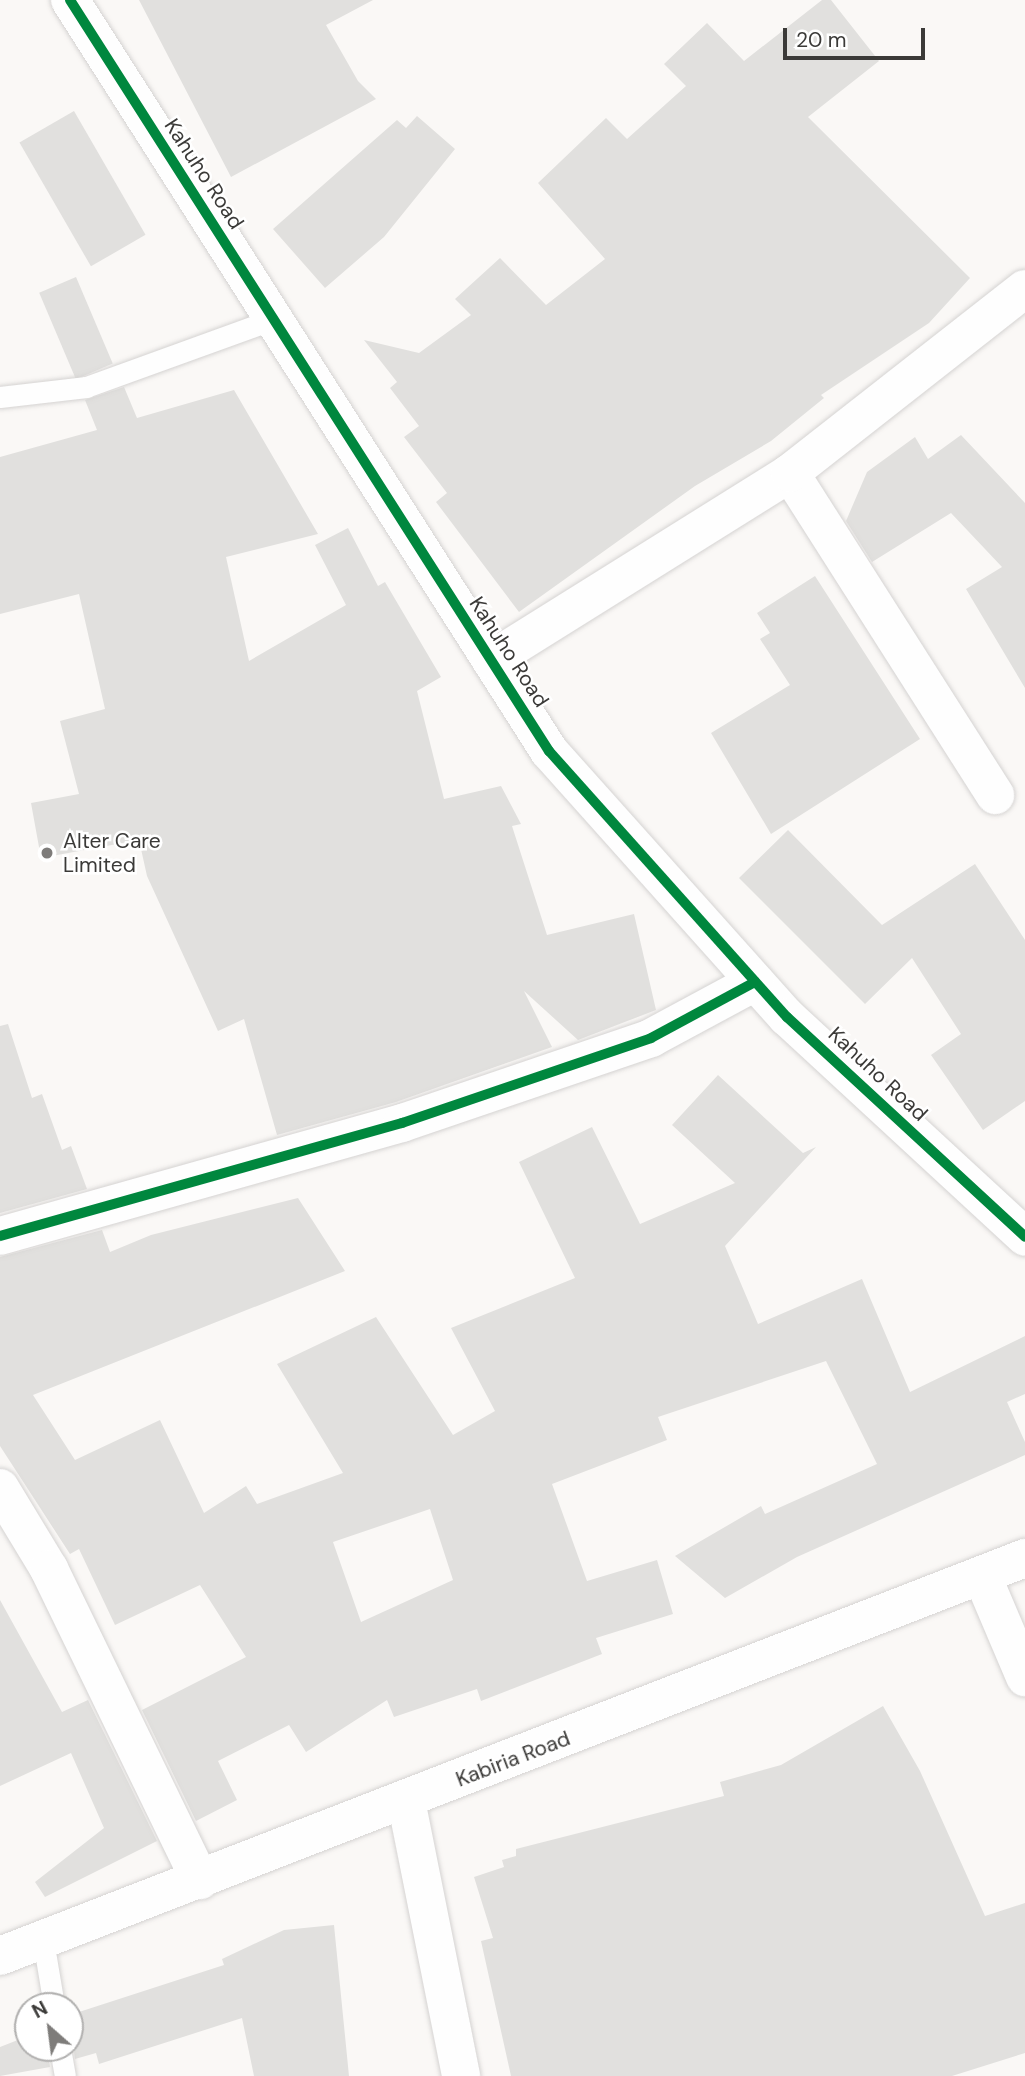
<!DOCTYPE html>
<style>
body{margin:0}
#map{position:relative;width:1025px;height:2076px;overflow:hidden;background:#faf8f6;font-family:"DM Sans",sans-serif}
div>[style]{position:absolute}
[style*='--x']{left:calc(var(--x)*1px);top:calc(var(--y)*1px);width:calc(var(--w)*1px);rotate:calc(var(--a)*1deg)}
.building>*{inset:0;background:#e1e0de;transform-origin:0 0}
.roads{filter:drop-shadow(0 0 2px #d5d3d2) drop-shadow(0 0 2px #d5d3d2)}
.lane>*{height:21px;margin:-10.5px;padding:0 10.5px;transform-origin:10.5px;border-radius:10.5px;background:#fefefe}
.street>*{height:38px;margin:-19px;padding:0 19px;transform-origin:19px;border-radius:19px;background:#fefefe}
.secondary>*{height:38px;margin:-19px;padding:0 19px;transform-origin:19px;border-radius:19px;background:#fefefe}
.cycleway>*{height:10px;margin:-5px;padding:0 5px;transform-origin:5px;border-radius:5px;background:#00873e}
.dots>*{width:19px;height:19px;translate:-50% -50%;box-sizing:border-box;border:4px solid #fff;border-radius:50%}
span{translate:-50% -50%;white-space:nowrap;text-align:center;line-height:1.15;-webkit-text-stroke:5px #fff;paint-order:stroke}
.street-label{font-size:21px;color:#3b3a38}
.poi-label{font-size:21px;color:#3b3a38}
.left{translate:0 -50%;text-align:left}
.north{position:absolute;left:14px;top:1992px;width:70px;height:70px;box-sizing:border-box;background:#fff;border:2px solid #b1b0af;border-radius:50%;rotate:332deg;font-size:19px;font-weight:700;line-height:28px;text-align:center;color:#3b3a38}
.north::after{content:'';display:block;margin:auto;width:24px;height:32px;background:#7e7c7a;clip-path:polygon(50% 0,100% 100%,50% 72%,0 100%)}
.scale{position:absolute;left:783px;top:28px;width:142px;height:32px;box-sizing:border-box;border:4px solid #3b3a38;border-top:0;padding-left:9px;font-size:21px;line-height:24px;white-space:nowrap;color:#3b3a38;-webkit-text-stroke:5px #fff;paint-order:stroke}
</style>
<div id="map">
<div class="building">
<i style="clip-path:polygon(139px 0,373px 0,326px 25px,358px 81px,376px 99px,231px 177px)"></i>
<i style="clip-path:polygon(822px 0,831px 0,879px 61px,808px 117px,970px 278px,929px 323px,821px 395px,824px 398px,771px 441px,695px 486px,519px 612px,436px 502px,447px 493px,404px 437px,419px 426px,390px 388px,397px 382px,364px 340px,419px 353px,471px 315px,455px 299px,500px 258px,546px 305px,605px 259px,538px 183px,606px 118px,627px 139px,686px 86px,664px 64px,707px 23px,744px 61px)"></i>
<i style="left:74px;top:111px;width:143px;height:63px;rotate:60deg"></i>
<i style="clip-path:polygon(417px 116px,455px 149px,384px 237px,325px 288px,273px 229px,397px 120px,406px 128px)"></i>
<i style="left:76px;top:277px;width:94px;height:40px;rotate:67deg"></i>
<i style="clip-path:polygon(124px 387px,137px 418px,234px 390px,318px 534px,226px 557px,249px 661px,346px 605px,315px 545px,348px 528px,378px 586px,385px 582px,441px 677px,417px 691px,444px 799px,501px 786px,521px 824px,512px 826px,547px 935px,634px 914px,656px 1010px,578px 1040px,524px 991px,552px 1047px,396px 1102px,277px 1135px,244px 1019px,218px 1031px,147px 876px,139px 840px,41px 858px,31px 803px,79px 794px,60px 721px,105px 709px,79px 594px,0 614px,0 457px,97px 430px,85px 400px)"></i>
<i style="clip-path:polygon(961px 435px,1025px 503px,1025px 688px,966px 589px,1002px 567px,951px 513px,872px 562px,846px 521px,867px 472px,915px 437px,928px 459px)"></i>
<i style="clip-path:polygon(815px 576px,920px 739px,771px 834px,711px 733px,790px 685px,760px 639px,770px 633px,757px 613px)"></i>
<i style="clip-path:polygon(788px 830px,882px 925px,975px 864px,1025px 940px,1025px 1101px,983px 1130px,931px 1055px,961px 1034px,912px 958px,865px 1004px,739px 878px)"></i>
<i style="clip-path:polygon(8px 1024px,32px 1098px,42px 1094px,62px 1150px,71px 1146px,87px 1189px,0 1213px,0 1026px)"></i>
<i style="clip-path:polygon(evenodd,718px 1075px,803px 1153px,816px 1147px,725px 1246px,758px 1324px,862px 1279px,910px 1392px,1025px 1336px,1025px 1394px,1007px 1402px,1025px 1442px,1025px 1455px,797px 1557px,725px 1598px,675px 1556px,761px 1506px,765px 1514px,877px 1464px,826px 1361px,658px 1417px,667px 1440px,552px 1484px,587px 1581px,657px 1560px,673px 1614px,596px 1638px,602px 1654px,481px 1701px,477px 1689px,394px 1717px,387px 1700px,306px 1752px,289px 1725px,218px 1761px,237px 1800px,196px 1821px,142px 1710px,246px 1657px,200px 1585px,115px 1625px,79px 1549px,70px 1554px,0 1446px,0 1257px,102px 1230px,110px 1252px,151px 1235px,298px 1198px,345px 1271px,33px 1395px,75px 1460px,160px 1420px,204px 1513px,246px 1486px,257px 1504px,343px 1473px,277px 1364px,376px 1317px,453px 1435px,495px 1411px,451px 1328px,575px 1278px,519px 1162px,592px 1127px,640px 1224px,735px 1183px,672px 1125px,718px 1075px,430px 1509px,453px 1580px,361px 1622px,333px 1542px,430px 1509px)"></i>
<i style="clip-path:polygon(0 1600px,62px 1712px,88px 1700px,157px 1841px,45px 1897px,35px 1882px,104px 1828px,71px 1753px,0 1786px)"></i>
<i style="clip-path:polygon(883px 1706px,920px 1771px,985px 1916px,1025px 1903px,1025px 2053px,952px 2076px,511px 2076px,481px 1941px,493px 1938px,474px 1877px,504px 1867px,502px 1860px,516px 1856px,516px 1849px,724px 1796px,720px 1782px,781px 1765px)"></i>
<i style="clip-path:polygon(334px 1925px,349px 2076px,254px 2076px,242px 2018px,99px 2064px,96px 2053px,75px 2059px,70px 2020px,79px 2012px,224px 1965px,222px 1959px,284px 1930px)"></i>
<i style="clip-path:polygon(28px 2036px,28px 2048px,47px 2048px,50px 2067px,0 2076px,0 2047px)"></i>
</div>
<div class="roads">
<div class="lane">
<i style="--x:0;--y:397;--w:87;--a:-6.6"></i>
<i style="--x:86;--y:387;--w:200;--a:-19.9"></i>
<i style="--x:43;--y:1940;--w:67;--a:80.5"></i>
<i style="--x:60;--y:2048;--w:28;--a:80"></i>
</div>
<div class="street">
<i style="--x:70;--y:0;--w:891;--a:57.47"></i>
<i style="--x:549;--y:751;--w:357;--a:48.2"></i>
<i style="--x:787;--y:1017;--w:324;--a:42.7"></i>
<i style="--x:790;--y:473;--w:382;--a:57.5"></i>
<i style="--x:491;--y:660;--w:353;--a:-32"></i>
<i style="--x:790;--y:473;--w:298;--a:-38.1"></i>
<i style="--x:0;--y:1236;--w:418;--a:-15.7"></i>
<i style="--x:402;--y:1123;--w:263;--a:-18.8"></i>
<i style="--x:651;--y:1038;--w:118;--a:-28.3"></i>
<i style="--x:0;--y:1488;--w:95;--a:58.8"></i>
<i style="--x:49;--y:1569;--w:346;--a:64.1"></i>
<i style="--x:983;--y:1578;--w:108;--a:67"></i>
<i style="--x:406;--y:1800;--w:281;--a:78.7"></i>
</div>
<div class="secondary">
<i style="--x:0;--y:1956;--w:1100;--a:-21.22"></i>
</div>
</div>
<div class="cycleway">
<i style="--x:70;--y:0;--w:891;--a:57.47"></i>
<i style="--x:549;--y:751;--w:357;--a:48.2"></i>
<i style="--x:787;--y:1017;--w:324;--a:42.7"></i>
<i style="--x:0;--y:1236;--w:418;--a:-15.7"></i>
<i style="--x:402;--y:1123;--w:263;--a:-18.8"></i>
<i style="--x:651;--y:1038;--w:118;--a:-28.3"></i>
</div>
<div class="dots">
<i style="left:47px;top:853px;background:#7e7c7a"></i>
</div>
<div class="street-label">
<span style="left:204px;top:174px;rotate:57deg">Kahuho Road</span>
<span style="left:509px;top:652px;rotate:57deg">Kahuho Road</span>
<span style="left:878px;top:1074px;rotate:43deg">Kahuho Road</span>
<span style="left:513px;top:1759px;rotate:-21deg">Kabiria Road</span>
</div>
<div class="poi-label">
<span class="left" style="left:63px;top:853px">Alter Care<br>Limited</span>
</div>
<div class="north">N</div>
<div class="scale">20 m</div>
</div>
